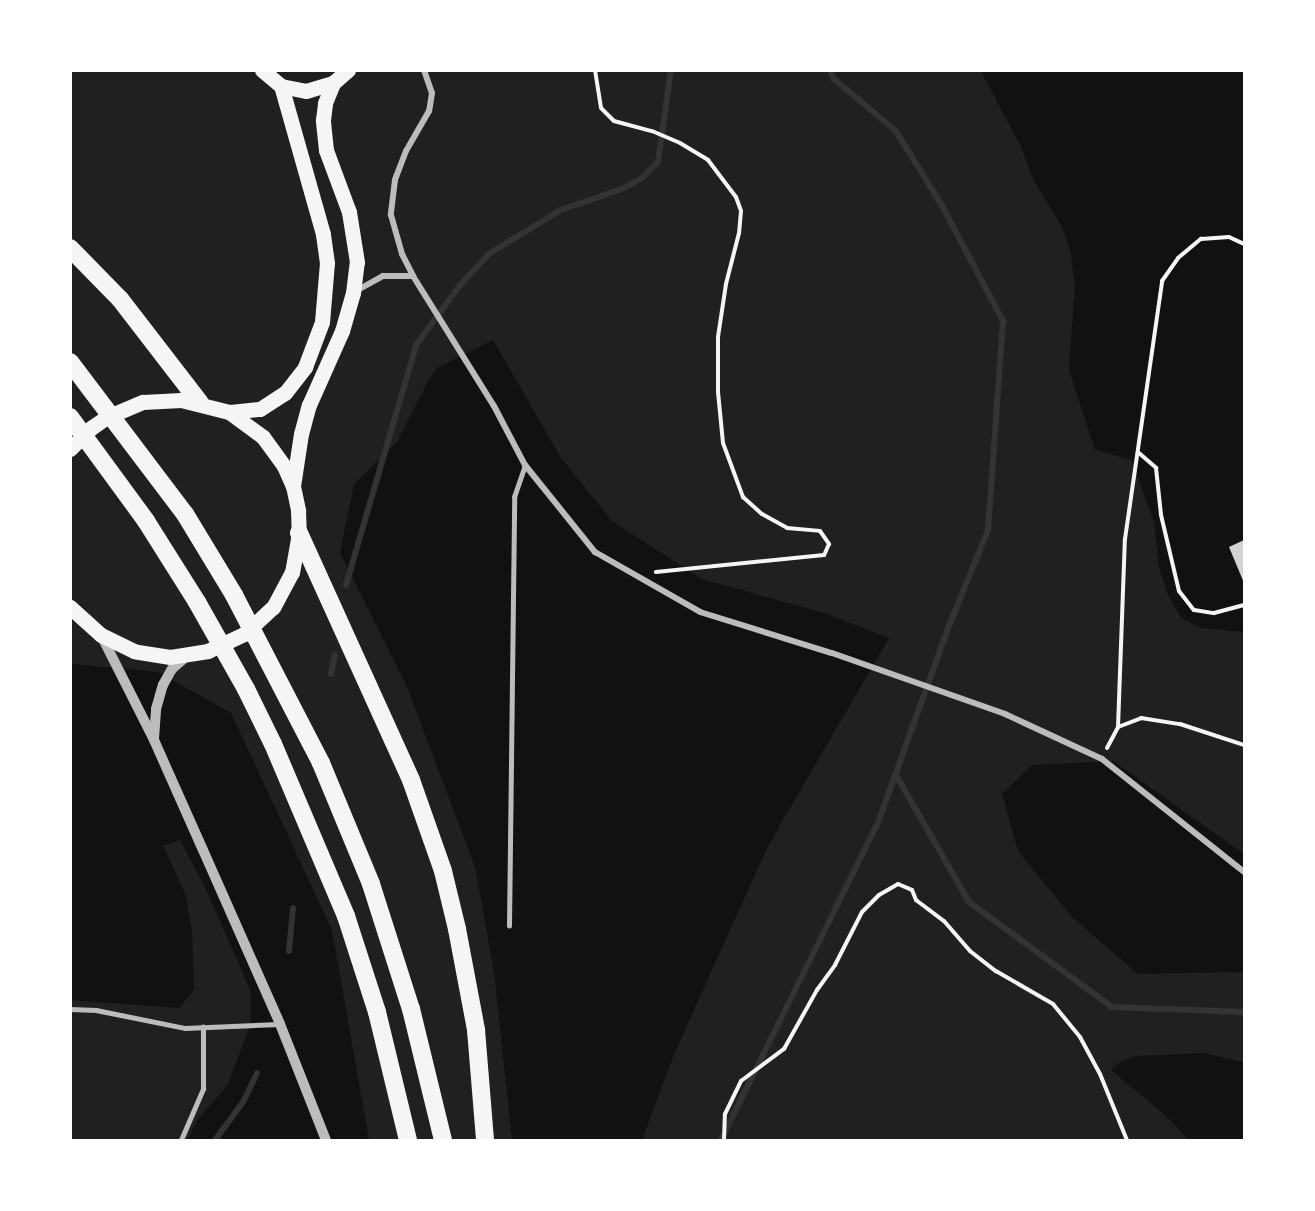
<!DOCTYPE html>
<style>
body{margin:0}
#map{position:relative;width:1315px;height:1211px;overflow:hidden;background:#111;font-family:"Sofia Sans Condensed",sans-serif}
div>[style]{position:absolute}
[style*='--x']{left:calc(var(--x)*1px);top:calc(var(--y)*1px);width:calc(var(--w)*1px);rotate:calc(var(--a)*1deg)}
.green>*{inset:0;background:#202020}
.stream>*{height:6px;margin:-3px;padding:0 3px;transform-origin:3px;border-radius:3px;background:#333}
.building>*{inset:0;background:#d3d3d3}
.path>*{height:4px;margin:-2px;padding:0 2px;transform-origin:2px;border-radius:2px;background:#f5f5f5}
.service>*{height:4.5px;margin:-2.25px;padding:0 2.25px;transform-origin:2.25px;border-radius:2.25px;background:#bcbcbc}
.minor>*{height:6px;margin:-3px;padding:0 3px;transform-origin:3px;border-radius:3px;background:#bcbcbc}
.tertiary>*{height:10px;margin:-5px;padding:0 5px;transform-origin:5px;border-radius:5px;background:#bcbcbc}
.primary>*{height:15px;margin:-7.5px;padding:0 7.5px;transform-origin:7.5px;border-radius:7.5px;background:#f5f5f5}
.motorway>*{height:18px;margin:-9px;padding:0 9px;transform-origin:9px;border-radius:9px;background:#f5f5f5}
span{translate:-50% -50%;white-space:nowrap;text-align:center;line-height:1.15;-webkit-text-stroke:4.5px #fff;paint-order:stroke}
.frame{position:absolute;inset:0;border:72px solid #fff;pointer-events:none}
</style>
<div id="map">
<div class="green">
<i style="clip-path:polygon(70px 71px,981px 71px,1022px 149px,1033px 179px,1062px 227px,1070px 250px,1075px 285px,1069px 370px,1095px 450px,1132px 460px,1154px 523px,1159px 567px,1168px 595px,1181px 618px,1201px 628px,1244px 632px,1244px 854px,1113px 761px,1032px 765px,1002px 794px,1018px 851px,1072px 917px,1138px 974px,1244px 972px,1244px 1062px,1203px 1053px,1136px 1056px,1120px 1062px,1111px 1070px,1166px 1116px,1189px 1140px,642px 1140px,675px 1052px,768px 846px,889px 638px,827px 614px,702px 579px,612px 521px,561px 458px,493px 340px,437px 368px,429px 379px,397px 442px,354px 484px,340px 553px,407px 687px,475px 867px,494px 972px,512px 1140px,369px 1140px,332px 930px,231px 713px,158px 672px,71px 664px)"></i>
<i style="clip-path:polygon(180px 840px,206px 889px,251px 992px,250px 1026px,227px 1086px,198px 1119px,188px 1140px,71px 1140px,70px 1000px,179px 1008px,194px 990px,192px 929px,185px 893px,163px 846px)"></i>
</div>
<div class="stream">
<i style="--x:346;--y:585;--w:250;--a:-73.7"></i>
<i style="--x:416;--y:345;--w:74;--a:-53.7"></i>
<i style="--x:460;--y:285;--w:44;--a:-46.8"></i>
<i style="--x:490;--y:253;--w:83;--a:-31.2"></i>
<i style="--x:561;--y:210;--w:67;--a:-19.2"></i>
<i style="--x:624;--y:188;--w:21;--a:-29"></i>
<i style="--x:642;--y:178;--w:23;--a:-45"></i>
<i style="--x:658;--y:162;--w:93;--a:-82"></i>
<i style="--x:331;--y:674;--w:20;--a:-79"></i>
<i style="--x:896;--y:775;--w:146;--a:60.1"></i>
<i style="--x:969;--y:902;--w:177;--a:36.3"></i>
<i style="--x:1112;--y:1007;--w:132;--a:2.2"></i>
<i style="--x:289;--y:951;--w:43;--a:-84.7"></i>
<i style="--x:215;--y:1140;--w:47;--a:-53.6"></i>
<i style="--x:243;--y:1102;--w:32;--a:-64"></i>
<i style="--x:721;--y:1140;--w:357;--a:-63.7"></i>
<i style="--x:879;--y:820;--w:201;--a:-70.2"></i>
<i style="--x:947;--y:631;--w:109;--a:-67.9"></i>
<i style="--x:988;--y:530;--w:210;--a:-85.9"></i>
<i style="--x:1003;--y:321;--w:132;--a:-117.9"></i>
<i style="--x:941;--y:204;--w:86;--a:-121.7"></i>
<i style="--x:896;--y:131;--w:81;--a:-140"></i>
<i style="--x:834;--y:79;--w:10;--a:-114"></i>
</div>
<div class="building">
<i style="clip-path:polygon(1244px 540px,1244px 583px,1229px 547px)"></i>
</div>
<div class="path">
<i style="--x:595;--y:70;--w:38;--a:81"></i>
<i style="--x:601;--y:108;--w:18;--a:45"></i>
<i style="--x:614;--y:121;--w:39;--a:15"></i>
<i style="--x:652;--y:131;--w:30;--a:23"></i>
<i style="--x:680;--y:143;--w:33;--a:31"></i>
<i style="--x:708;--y:160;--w:46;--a:52.9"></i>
<i style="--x:736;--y:197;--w:15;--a:70"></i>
<i style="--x:741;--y:211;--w:22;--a:95"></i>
<i style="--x:739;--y:233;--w:53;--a:104.3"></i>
<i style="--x:726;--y:284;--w:54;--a:98.6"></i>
<i style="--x:718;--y:337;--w:55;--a:90"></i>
<i style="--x:718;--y:392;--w:51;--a:84.4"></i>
<i style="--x:723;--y:443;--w:58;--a:69.7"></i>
<i style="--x:743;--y:497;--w:25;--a:42"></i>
<i style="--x:762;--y:514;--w:29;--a:29"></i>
<i style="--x:787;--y:528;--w:33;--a:5"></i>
<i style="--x:820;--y:531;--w:16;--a:55"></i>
<i style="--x:829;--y:544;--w:12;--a:114"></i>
<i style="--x:824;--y:555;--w:169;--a:174.2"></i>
<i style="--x:1139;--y:453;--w:23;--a:41"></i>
<i style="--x:1156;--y:468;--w:47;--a:83.9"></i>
<i style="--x:1161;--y:515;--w:78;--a:76.7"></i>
<i style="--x:1179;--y:591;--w:24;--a:52"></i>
<i style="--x:1194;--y:610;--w:20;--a:9"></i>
<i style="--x:1214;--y:613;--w:31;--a:-15"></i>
<i style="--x:1118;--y:727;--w:25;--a:-21"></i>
<i style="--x:1141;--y:718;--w:39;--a:9"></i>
<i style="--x:1180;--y:724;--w:67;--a:18.2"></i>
<i style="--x:1107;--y:748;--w:24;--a:-62"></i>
<i style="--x:1118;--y:727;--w:188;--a:-87.9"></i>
<i style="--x:1125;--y:539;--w:261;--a:-81.8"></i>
<i style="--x:1162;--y:281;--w:28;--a:-55"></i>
<i style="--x:1178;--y:258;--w:30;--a:-40"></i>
<i style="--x:1201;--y:239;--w:28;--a:-4"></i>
<i style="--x:1229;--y:237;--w:17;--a:25"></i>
<i style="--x:724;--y:1140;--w:26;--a:-88"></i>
<i style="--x:725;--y:1114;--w:37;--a:-64"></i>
<i style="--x:741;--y:1081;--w:54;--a:-36.7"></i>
<i style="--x:784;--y:1049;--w:68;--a:-60.8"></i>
<i style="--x:817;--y:990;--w:31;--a:-54"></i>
<i style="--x:835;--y:965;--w:59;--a:-63"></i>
<i style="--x:862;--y:912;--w:24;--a:-45"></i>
<i style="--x:879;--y:895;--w:22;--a:-30"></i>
<i style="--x:898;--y:884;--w:15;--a:23"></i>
<i style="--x:912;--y:890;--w:11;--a:68"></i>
<i style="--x:916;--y:900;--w:35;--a:37"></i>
<i style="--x:944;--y:921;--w:40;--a:49"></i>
<i style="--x:970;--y:951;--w:33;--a:38"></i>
<i style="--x:996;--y:971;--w:66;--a:30.1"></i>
<i style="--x:1053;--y:1004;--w:43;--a:50.7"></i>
<i style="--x:1080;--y:1037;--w:42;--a:61.6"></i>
<i style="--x:1100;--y:1074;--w:71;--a:67.8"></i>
</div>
<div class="service">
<i style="--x:509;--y:926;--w:429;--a:-89.3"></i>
<i style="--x:514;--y:497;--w:34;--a:-71"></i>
<i style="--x:70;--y:1009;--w:26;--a:2"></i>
<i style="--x:96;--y:1010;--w:91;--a:11.4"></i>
<i style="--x:185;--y:1028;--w:94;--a:-2.4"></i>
<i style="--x:181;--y:1140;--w:56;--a:-66.7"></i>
<i style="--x:203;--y:1089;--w:62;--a:-90"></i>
</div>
<div class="minor">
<i style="--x:424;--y:70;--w:24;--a:71"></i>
<i style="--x:432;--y:93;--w:18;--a:99"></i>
<i style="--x:429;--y:111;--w:46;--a:119.9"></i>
<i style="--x:406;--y:151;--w:31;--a:111"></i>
<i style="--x:395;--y:180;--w:35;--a:97"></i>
<i style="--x:391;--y:215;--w:41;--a:74.2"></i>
<i style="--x:402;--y:254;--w:25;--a:63"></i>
<i style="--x:413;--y:276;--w:153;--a:58.1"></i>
<i style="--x:494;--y:406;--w:67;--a:62.3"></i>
<i style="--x:525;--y:465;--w:112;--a:51.2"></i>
<i style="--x:595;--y:552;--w:121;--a:29.7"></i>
<i style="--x:700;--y:612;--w:138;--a:17.3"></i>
<i style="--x:832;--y:653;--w:183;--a:19.4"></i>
<i style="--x:1005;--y:714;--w:107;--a:24.9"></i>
<i style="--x:1102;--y:759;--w:181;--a:38.5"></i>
<i style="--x:356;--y:291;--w:31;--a:-29"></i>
<i style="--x:383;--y:276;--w:30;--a:0"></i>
</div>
<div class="tertiary">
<i style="--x:101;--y:635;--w:118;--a:63.2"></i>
<i style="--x:154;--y:740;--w:120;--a:66"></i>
<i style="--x:203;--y:850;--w:190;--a:66.1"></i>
<i style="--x:280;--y:1024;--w:125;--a:68.4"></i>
<i style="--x:154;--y:739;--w:30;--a:-86"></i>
<i style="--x:156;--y:709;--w:25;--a:-74"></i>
<i style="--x:163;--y:685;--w:18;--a:-61"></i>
<i style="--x:172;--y:669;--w:21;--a:-41"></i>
</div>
<div class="primary">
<i style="--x:262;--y:70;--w:25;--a:40"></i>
<i style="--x:281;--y:86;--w:25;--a:11"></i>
<i style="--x:306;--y:91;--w:28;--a:-17"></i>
<i style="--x:333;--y:83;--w:20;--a:-41"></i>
<i style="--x:230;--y:412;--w:30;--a:-6"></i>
<i style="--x:260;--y:409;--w:30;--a:-33"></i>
<i style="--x:285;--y:393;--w:33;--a:-52"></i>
<i style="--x:305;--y:367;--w:48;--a:-69.3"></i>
<i style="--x:322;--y:322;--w:59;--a:-85.2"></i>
<i style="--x:327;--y:263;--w:29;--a:-98"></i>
<i style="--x:323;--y:234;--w:154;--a:-105.8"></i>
<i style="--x:70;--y:449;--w:30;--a:-45"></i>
<i style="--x:91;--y:428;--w:19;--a:-35"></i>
<i style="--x:107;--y:417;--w:39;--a:-23"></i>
<i style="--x:143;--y:402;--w:38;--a:-3"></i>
<i style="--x:181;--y:400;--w:49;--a:14"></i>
<i style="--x:229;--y:412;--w:42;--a:36.3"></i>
<i style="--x:263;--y:437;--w:36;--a:54"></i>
<i style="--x:284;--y:466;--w:22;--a:66"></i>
<i style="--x:293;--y:486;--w:25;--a:78"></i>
<i style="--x:298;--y:510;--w:23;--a:88"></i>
<i style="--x:299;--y:533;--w:40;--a:100"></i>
<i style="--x:292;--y:572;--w:40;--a:118"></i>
<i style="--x:273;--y:607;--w:40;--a:137"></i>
<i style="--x:244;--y:634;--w:40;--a:155"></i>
<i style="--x:208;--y:651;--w:38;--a:171"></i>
<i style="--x:170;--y:657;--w:36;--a:-171"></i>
<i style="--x:134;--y:651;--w:37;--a:-154"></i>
<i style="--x:101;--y:635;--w:42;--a:-137.9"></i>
<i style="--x:293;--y:486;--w:53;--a:-81.3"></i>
<i style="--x:301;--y:434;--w:30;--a:-75"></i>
<i style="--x:309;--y:405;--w:81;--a:-66"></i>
<i style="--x:342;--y:331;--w:40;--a:-74"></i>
<i style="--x:353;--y:293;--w:31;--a:-83"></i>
<i style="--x:357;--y:262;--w:51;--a:-99.1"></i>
<i style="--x:349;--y:212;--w:66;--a:-110.4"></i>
<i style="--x:326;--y:150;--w:30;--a:-96"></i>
<i style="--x:323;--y:120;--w:17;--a:-83"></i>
<i style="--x:325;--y:103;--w:22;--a:-68"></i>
</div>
<div class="motorway">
<i style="--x:70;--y:248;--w:71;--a:45.6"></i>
<i style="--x:120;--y:299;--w:131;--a:52.4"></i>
<i style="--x:70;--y:362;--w:191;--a:52.9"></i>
<i style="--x:185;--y:514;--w:95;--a:58.8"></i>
<i style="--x:234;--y:595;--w:189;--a:62.6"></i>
<i style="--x:321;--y:763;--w:131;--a:67.5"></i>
<i style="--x:371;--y:884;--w:131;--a:72.3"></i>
<i style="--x:411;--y:1009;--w:135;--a:76.3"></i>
<i style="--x:70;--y:417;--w:129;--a:53.8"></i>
<i style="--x:146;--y:521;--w:96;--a:57.8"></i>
<i style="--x:197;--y:602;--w:100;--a:60.6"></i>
<i style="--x:246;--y:689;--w:61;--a:63.9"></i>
<i style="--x:273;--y:744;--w:187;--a:67"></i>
<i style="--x:346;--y:916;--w:101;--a:72.1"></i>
<i style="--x:377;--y:1012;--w:132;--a:76.4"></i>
<i style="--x:299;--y:533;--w:271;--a:65.6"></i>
<i style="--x:411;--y:780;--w:96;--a:70.6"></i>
<i style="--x:443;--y:871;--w:60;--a:76.4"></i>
<i style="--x:457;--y:929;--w:103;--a:79.3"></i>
<i style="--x:476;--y:1030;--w:110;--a:85.3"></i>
</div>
<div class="frame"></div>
</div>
